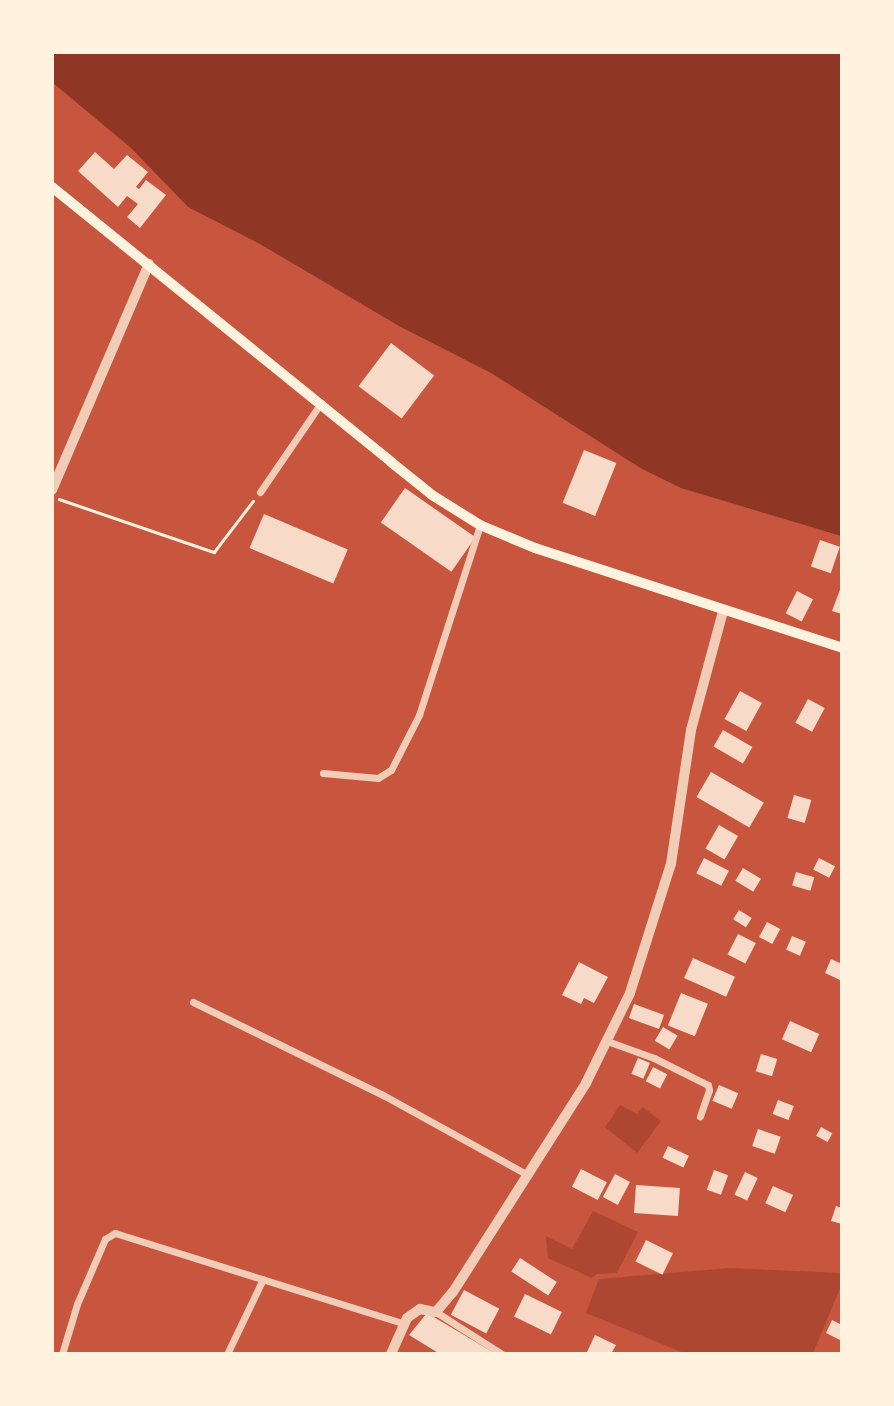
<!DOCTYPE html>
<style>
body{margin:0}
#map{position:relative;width:894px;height:1406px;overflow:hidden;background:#c8553d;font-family:"IBM Plex Sans",sans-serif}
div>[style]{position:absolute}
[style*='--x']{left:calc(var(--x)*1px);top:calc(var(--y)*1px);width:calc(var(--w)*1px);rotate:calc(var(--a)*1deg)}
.green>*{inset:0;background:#ae4732}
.water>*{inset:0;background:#8f3625}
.building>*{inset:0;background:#f7dbc8;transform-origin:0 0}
.path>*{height:2.5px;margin:-1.25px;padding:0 1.25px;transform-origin:1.25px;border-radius:1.25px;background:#fff3e0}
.minor>*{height:7px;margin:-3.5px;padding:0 3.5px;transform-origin:3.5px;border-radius:3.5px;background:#f1ccb7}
.tertiary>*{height:10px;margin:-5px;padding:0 5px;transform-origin:5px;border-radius:5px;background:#f1ccb7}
.secondary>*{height:10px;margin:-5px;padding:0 5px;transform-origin:5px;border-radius:5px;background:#fff3e0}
span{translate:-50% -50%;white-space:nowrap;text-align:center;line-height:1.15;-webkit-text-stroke:5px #fff3e0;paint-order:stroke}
.frame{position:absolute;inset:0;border:54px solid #fff3e0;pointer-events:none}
</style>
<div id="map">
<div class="green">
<i style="clip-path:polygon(620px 1105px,637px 1114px,643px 1107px,661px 1121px,637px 1153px,605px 1127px)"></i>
<i style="clip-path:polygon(593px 1211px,638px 1232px,617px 1273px,597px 1274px,592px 1278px,548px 1258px,546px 1236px,572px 1249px)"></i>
<i style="clip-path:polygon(730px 1268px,841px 1273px,841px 1286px,813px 1353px,684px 1353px,586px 1313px,599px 1279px)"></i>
</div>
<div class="water">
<i style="clip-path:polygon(53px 52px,841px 53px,841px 536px,681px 488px,642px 469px,491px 373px,399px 326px,260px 244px,188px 207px,131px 148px,53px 83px)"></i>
</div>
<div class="building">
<i style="clip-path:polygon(95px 152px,114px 169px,127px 155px,148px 172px,136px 187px,139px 189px,146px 180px,166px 195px,140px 228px,127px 217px,138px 204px,127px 196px,118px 207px,78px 171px)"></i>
<i style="left:391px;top:343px;width:54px;height:54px;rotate:37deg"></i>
<i style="left:584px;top:450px;width:35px;height:57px;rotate:22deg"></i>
<i style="left:405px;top:488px;width:86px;height:42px;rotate:35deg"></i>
<i style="left:264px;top:514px;width:91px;height:37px;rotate:23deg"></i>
<i style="left:820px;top:540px;width:21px;height:28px;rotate:19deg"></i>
<i style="clip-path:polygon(841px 587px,842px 587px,842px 614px,832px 611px)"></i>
<i style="left:797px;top:591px;width:18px;height:25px;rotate:27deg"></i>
<i style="left:740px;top:691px;width:25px;height:32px;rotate:29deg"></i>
<i style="left:808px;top:699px;width:19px;height:27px;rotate:28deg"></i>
<i style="left:723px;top:730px;width:34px;height:19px;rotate:30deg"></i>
<i style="left:711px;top:772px;width:61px;height:29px;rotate:30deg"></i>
<i style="left:794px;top:795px;width:18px;height:24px;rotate:16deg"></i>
<i style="left:719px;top:825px;width:22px;height:27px;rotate:30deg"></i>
<i style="left:704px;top:858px;width:28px;height:17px;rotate:27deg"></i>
<i style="left:819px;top:858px;width:18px;height:13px;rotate:27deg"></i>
<i style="left:743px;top:868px;width:21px;height:15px;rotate:31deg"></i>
<i style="left:796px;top:872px;width:19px;height:14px;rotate:16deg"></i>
<i style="left:739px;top:910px;width:15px;height:11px;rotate:32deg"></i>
<i style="left:767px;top:922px;width:15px;height:17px;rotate:28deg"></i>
<i style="left:738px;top:934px;width:20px;height:23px;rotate:27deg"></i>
<i style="left:792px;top:936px;width:15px;height:15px;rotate:23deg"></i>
<i style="left:693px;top:958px;width:46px;height:22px;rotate:24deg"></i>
<i style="clip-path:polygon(831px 959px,842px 964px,840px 980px,825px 973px)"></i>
<i style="clip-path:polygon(579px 962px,608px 977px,594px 1003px,584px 998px,581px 1004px,562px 995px)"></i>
<i style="left:681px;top:993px;width:29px;height:35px;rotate:22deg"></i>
<i style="left:634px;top:1004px;width:32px;height:15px;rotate:20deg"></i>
<i style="left:790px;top:1021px;width:32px;height:20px;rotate:24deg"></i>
<i style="left:663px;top:1027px;width:17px;height:16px;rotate:31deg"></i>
<i style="left:761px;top:1054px;width:17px;height:18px;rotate:17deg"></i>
<i style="left:638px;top:1058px;width:13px;height:17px;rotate:23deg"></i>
<i style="left:653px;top:1067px;width:16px;height:16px;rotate:27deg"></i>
<i style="left:719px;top:1085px;width:21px;height:17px;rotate:23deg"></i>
<i style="left:778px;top:1100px;width:17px;height:15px;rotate:21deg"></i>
<i style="left:821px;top:1127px;width:13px;height:10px;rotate:29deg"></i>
<i style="left:758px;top:1129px;width:24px;height:18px;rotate:19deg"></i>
<i style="left:668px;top:1146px;width:23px;height:13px;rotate:25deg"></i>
<i style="left:581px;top:1169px;width:29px;height:20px;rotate:27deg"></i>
<i style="left:714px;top:1170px;width:15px;height:21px;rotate:20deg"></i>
<i style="left:745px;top:1172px;width:14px;height:25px;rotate:25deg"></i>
<i style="left:615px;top:1174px;width:17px;height:26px;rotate:28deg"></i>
<i style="left:636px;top:1185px;width:44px;height:28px;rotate:4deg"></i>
<i style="left:773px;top:1186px;width:22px;height:19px;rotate:24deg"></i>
<i style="clip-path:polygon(836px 1206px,842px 1208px,842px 1224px,831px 1221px)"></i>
<i style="left:646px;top:1240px;width:30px;height:24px;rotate:26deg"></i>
<i style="left:520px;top:1258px;width:44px;height:16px;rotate:33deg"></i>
<i style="left:464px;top:1290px;width:40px;height:28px;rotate:28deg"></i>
<i style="left:525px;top:1294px;width:41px;height:25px;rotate:26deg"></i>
<i style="clip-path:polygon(427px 1313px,496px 1354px,440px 1354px,409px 1335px)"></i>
<i style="clip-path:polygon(832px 1320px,842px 1325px,842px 1341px,826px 1333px)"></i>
<i style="clip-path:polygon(595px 1335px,616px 1345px,611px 1354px,587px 1352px)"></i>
</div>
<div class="path">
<i style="--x:59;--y:499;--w:164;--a:18.9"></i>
<i style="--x:214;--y:552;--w:64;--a:-52.6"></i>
</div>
<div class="minor">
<i style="--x:260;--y:492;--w:108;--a:-55.6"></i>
<i style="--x:323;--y:773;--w:55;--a:5.2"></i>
<i style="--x:378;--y:778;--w:15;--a:-32"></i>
<i style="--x:391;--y:770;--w:62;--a:-63"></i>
<i style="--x:419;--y:715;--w:200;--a:-72.2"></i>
<i style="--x:193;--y:1002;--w:212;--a:26.1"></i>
<i style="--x:383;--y:1095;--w:166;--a:28.9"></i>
<i style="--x:607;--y:1041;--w:50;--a:19.9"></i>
<i style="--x:654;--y:1058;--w:60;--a:26.6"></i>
<i style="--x:708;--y:1085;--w:5;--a:79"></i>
<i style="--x:709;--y:1090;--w:28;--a:109"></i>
<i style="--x:436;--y:1312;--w:78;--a:32.5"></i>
<i style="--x:62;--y:1354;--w:52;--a:-73.3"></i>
<i style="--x:77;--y:1304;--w:71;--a:-66.7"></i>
<i style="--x:105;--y:1239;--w:12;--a:-31"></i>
<i style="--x:115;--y:1233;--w:301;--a:17.4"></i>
<i style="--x:227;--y:1354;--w:83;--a:-64.4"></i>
</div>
<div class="tertiary">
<i style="--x:52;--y:490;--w:246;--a:-66.8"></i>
<i style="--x:391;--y:1354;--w:39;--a:-66"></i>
<i style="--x:407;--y:1318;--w:16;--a:-35"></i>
<i style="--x:420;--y:1309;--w:16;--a:11"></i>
<i style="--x:436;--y:1312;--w:26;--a:-50"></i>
<i style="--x:453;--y:1292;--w:248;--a:-57.5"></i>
<i style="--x:586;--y:1083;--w:100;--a:-63.9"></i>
<i style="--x:630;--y:993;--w:135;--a:-72.4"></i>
<i style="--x:671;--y:864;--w:135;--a:-81.5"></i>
<i style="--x:691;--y:730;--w:123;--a:-74.9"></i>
</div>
<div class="secondary">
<i style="--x:52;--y:187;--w:437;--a:39"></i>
<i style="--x:391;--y:462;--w:53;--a:38.8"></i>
<i style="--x:432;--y:495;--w:57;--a:32"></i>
<i style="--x:480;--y:525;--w:60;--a:22.7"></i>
<i style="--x:535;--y:548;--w:323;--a:18"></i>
</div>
<div class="frame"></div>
</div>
